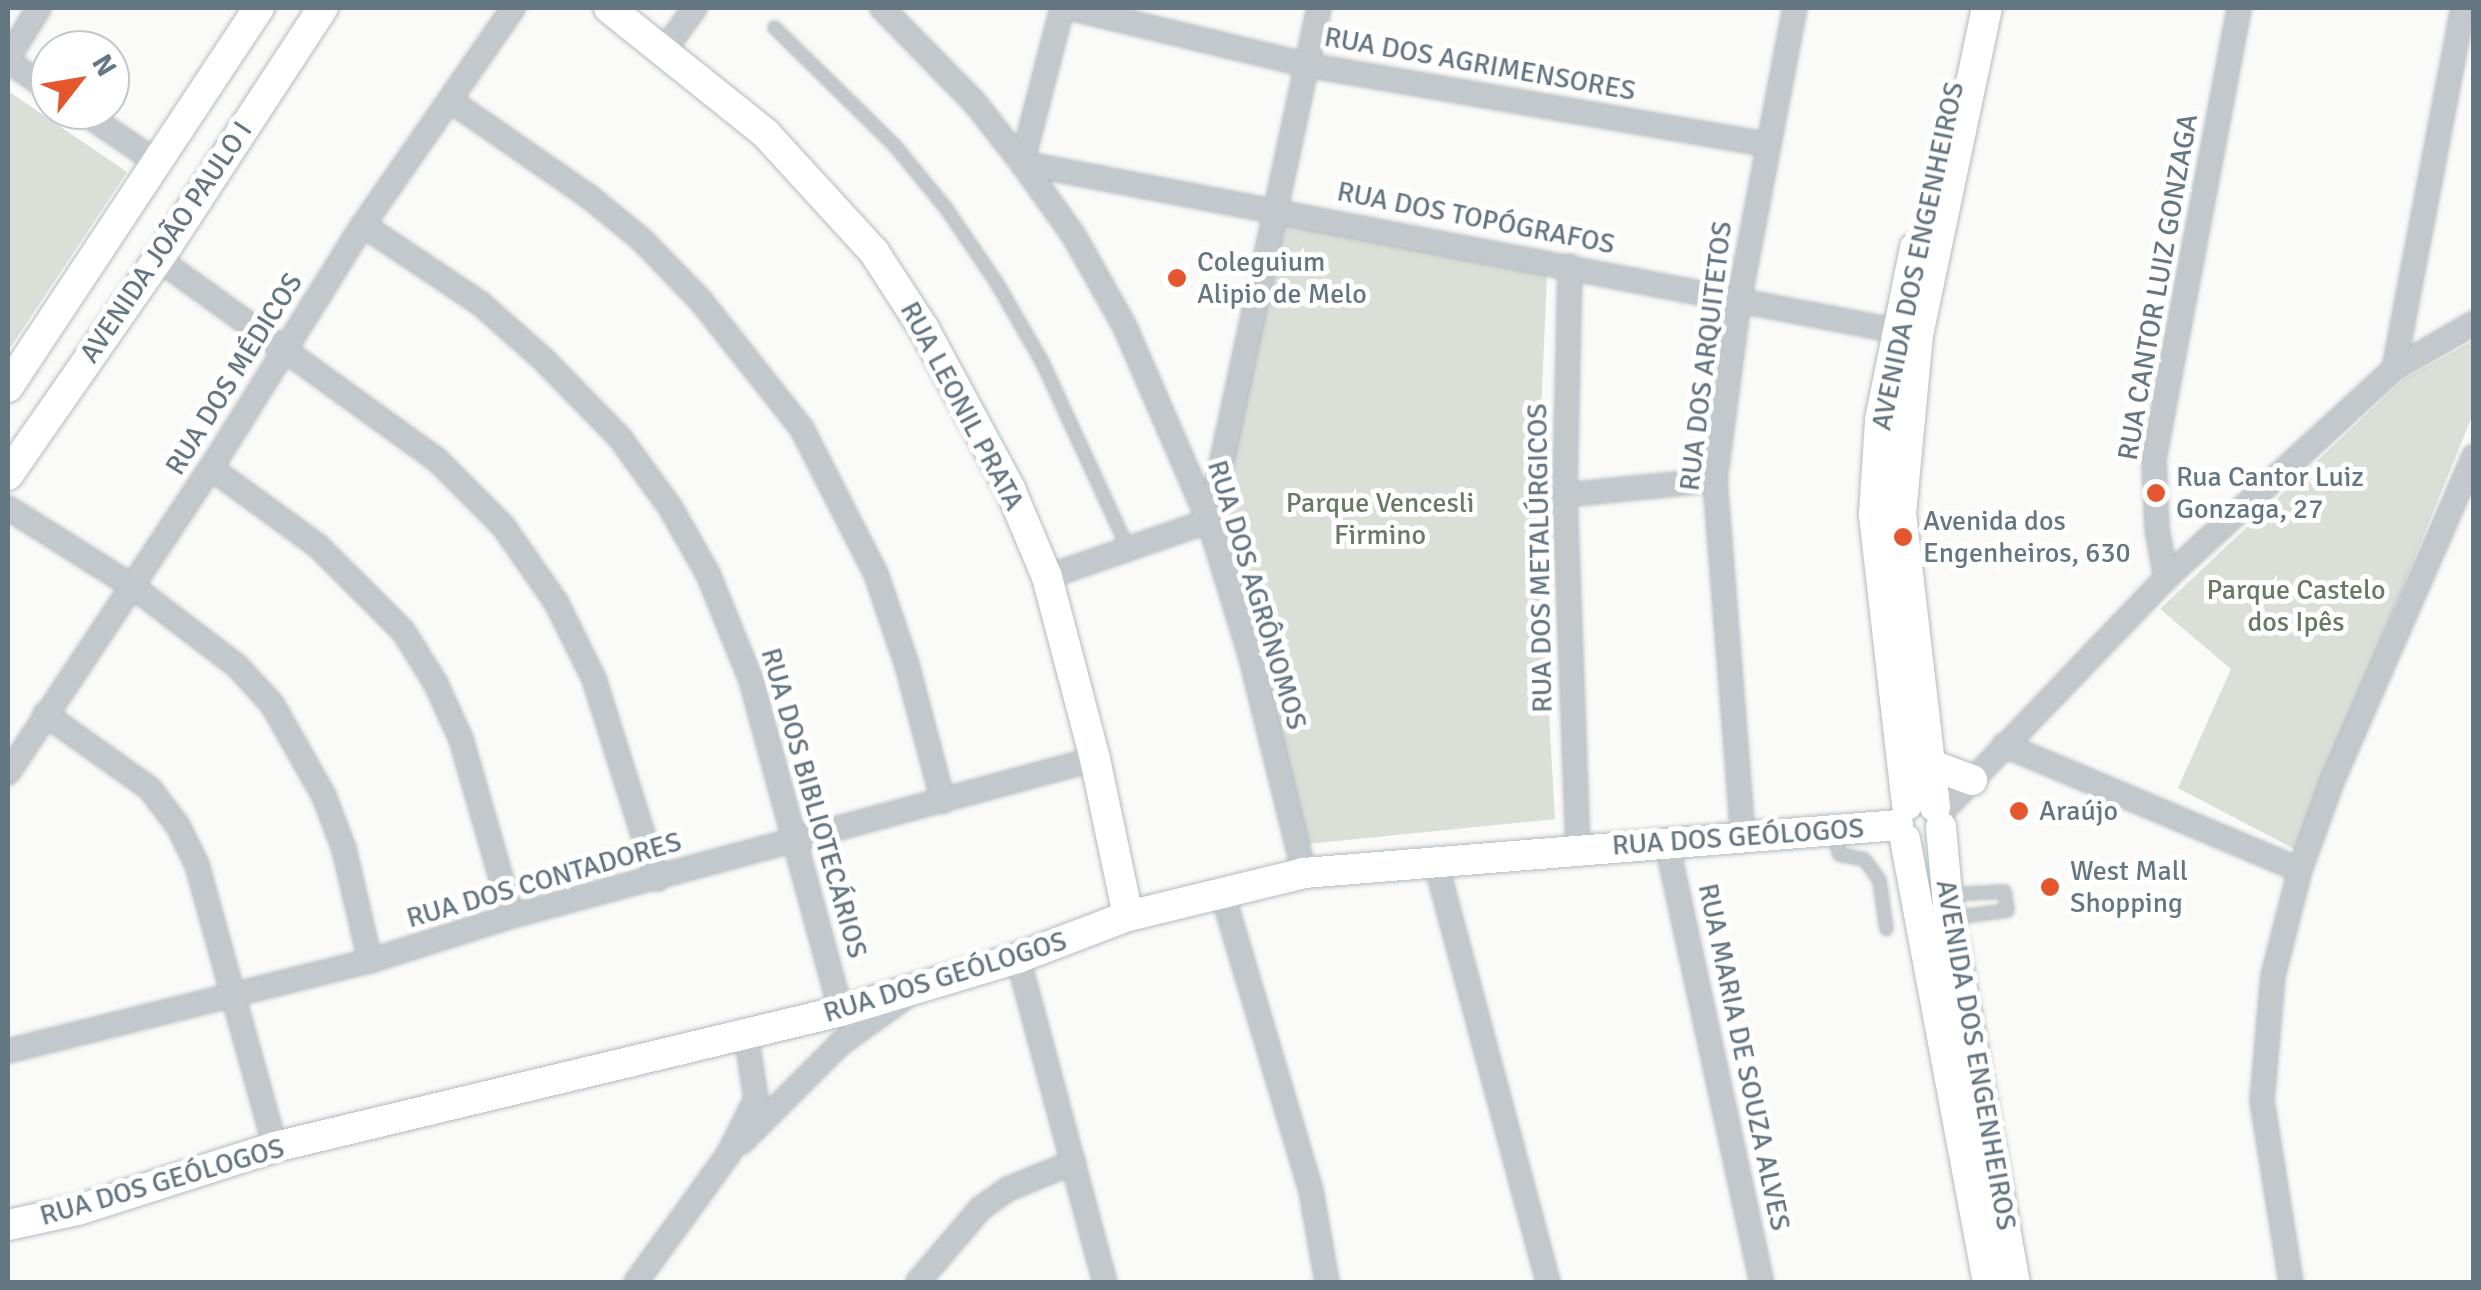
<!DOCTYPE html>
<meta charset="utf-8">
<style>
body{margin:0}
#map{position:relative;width:2481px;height:1290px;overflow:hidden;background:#fafaf8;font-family:Signika,sans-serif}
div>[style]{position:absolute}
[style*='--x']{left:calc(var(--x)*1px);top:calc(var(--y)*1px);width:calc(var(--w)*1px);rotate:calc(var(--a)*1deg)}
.green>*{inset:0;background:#dadfd7}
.roads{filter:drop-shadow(0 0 2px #b3babf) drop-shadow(0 0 2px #b3babf)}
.lane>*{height:11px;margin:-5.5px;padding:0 5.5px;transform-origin:5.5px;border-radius:5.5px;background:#c3c8cc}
.street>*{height:22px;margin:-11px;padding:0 11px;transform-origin:11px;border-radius:11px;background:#c3c8cc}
.secondary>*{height:30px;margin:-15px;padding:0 15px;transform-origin:15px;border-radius:15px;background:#fff}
.dots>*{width:28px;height:28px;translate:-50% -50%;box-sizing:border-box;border:5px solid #fff;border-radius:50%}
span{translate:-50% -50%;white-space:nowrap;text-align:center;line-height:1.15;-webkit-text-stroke:10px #fff;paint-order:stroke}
.street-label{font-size:28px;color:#657683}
.poi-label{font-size:28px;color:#657683}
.left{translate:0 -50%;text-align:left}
.park-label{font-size:28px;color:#687a64}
.frame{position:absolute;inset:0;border:10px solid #657683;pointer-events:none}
.north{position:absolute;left:30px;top:30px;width:100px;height:100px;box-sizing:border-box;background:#fff;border:2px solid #c1c8cd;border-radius:50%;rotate:59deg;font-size:28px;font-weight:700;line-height:40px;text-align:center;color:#657683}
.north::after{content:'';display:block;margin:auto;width:35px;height:45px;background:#e4572e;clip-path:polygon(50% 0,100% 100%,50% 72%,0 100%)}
</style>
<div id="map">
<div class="green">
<i style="clip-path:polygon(8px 91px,127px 172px,8px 351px)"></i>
<i style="clip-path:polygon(1283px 221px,1547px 274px,1537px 507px,1555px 819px,1307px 844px,1218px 523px)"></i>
<i style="clip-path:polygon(2473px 341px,2473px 414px,2296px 850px,2178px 788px,2231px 669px,2160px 609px,2404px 379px)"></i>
</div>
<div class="roads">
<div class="lane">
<i style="--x:774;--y:27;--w:170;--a:44.5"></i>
<i style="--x:895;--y:146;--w:79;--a:50.7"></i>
<i style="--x:945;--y:207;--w:91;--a:55.8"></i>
<i style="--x:996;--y:282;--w:92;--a:60.1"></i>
<i style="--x:1042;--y:362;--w:206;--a:65.3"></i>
<i style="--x:1833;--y:833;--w:22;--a:74"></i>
<i style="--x:1839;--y:854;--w:25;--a:11"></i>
<i style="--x:1864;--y:859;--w:26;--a:54"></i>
<i style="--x:1879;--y:880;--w:49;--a:81.9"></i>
<i style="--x:1951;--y:894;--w:53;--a:-3.2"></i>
<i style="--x:2004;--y:891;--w:19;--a:81"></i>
<i style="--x:2007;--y:910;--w:54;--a:172.6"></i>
</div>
<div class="street">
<i style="--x:882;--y:8;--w:133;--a:45.6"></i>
<i style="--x:975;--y:103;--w:76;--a:51.9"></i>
<i style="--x:1022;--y:163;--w:90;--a:54.5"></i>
<i style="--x:1074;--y:236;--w:104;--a:60.7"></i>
<i style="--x:1125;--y:327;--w:211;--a:66.6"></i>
<i style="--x:1209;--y:521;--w:139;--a:72.9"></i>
<i style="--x:1250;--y:654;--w:226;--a:76.1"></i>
<i style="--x:1070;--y:8;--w:244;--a:13.5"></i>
<i style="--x:1307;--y:65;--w:466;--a:9.8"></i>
<i style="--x:664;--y:50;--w:52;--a:-53.6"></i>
<i style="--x:8;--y:58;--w:59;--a:-58.2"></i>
<i style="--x:8;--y:61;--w:51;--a:34.6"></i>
<i style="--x:451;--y:101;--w:165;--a:34.7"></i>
<i style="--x:587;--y:195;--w:70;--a:39.2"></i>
<i style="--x:641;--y:239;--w:86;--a:45.9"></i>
<i style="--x:701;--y:301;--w:163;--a:51.7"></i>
<i style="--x:802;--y:429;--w:163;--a:63"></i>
<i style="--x:876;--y:574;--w:96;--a:71.2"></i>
<i style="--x:907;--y:665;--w:141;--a:75.2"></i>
<i style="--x:80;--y:110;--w:94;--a:34.2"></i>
<i style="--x:1022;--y:163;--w:907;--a:10.86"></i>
<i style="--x:1022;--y:163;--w:160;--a:-75.5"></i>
<i style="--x:363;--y:225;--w:142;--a:33.8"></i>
<i style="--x:481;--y:304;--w:84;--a:41.6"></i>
<i style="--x:544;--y:360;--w:109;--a:45.7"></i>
<i style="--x:620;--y:438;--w:85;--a:54.1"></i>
<i style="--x:670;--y:507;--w:77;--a:60.4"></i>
<i style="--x:708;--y:574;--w:114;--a:67.9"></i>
<i style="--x:751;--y:680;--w:343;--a:74.8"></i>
<i style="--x:157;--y:258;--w:347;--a:35.8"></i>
<i style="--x:438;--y:461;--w:92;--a:45"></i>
<i style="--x:503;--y:526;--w:93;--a:55.1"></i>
<i style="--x:556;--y:602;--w:86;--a:63.7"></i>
<i style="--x:594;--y:679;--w:210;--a:72.5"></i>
<i style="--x:1570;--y:266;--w:229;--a:91.3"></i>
<i style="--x:1565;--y:495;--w:354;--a:87.9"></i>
<i style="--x:2394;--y:369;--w:368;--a:-79.2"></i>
<i style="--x:211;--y:468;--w:132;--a:36.1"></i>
<i style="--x:318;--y:546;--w:120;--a:45"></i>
<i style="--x:403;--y:631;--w:60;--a:57.9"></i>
<i style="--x:435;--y:682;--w:63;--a:65.5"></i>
<i style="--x:461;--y:739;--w:184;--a:73.9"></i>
<i style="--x:1565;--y:495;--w:151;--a:-5.7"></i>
<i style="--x:8;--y:508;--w:146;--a:32.2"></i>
<i style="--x:132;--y:586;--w:132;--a:37.3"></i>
<i style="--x:237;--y:666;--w:52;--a:47.4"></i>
<i style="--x:272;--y:704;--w:106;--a:60.5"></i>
<i style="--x:324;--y:796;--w:57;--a:69.3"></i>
<i style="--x:344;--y:849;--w:115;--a:76.9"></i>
<i style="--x:1209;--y:521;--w:525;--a:-77.9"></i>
<i style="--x:1047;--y:577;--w:171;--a:-19.1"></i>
<i style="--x:2166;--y:578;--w:50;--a:-100.4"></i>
<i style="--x:2157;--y:529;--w:70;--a:-92.5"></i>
<i style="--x:2154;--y:459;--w:459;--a:-79.3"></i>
<i style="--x:45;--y:714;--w:129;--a:35.5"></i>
<i style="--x:150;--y:789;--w:46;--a:52.9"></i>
<i style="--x:178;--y:826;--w:43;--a:64"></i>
<i style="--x:197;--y:865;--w:293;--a:74.5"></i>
<i style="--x:2004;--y:745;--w:321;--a:22.9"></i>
<i style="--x:8;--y:773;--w:366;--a:-56.4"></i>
<i style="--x:211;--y:468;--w:287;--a:-58"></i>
<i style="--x:363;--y:225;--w:264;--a:-55.3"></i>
<i style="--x:1940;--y:814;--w:327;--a:-46.2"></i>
<i style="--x:2166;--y:578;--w:309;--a:-42.5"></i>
<i style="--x:2394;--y:369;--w:92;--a:-29.9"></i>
<i style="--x:1743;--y:836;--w:357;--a:-94.5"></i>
<i style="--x:1715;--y:480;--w:181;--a:-82.4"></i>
<i style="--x:1739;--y:301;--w:298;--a:-79.2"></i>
<i style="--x:1667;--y:844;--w:448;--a:77.8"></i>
<i style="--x:1435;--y:860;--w:437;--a:75"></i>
<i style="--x:1222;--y:892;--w:312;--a:73.4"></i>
<i style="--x:1311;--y:1191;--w:92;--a:80"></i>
<i style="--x:1018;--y:958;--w:335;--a:75"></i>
<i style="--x:8;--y:1051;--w:373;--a:-14"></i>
<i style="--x:370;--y:961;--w:149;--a:-17.6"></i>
<i style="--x:512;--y:916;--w:604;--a:-15.07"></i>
<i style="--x:742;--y:1142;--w:139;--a:-45"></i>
<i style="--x:840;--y:1044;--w:79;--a:-35.7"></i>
<i style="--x:636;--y:1282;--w:157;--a:-54.1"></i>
<i style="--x:728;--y:1155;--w:63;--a:-63.4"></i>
<i style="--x:756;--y:1099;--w:66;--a:-98.7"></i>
<i style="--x:918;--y:1282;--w:97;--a:-49.6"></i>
<i style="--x:981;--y:1208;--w:33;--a:-35"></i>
<i style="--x:1008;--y:1189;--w:71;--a:-22.2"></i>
<i style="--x:2291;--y:1282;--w:183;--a:-99.1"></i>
<i style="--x:2262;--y:1101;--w:125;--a:-85"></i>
<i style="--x:2273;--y:976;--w:109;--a:-75.7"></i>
<i style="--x:2300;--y:870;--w:97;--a:-70.1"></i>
<i style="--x:2333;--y:779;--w:352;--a:-66.4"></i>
</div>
<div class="secondary">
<i style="--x:609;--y:8;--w:201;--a:38.7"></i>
<i style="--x:766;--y:134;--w:160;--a:47.5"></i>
<i style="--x:874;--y:252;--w:92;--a:57"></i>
<i style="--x:924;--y:329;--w:182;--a:61.7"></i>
<i style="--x:1010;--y:489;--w:95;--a:67.2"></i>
<i style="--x:1047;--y:577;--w:188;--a:75.2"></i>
<i style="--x:1095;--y:759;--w:160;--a:78.1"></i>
<i style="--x:8;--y:387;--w:455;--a:-56.5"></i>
<i style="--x:8;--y:475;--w:282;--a:-55.2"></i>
<i style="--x:169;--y:243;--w:281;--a:-56.8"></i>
<i style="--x:1929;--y:764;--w:46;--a:20.4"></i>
<i style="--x:1907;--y:805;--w:293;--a:-96.5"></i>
<i style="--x:1874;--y:514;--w:94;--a:-86.3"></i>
<i style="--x:1880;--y:420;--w:176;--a:-78.5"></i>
<i style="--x:1935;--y:807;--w:295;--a:-96.6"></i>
<i style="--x:1901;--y:514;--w:180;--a:-84.6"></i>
<i style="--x:1918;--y:335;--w:334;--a:-78.1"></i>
<i style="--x:1941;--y:827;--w:90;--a:84.9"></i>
<i style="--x:1949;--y:917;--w:371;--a:79.8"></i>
<i style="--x:1905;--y:839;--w:451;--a:79.4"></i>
<i style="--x:8;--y:1225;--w:72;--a:-12.1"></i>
<i style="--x:78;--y:1210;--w:207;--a:-17.7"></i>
<i style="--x:275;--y:1147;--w:582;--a:-13.51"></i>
<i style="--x:841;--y:1011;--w:185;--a:-16.7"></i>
<i style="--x:1018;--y:958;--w:118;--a:-20.9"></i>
<i style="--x:1128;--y:916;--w:181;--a:-13.7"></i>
<i style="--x:1304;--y:873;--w:596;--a:-4.62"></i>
</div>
</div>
<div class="dots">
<i style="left:1177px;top:278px;background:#e4572e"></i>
<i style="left:2156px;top:493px;background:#e4572e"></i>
<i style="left:1903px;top:537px;background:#e4572e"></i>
<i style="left:2019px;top:811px;background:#e4572e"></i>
<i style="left:2050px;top:887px;background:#e4572e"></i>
</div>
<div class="street-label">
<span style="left:1480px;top:64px;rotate:10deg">RUA DOS AGRIMENSORES</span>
<span style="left:1476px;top:218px;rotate:11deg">RUA DOS TOPÓGRAFOS</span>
<span style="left:166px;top:242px;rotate:-56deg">AVENIDA JOÃO PAULO I</span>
<span style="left:1918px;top:256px;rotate:-78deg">AVENIDA DOS ENGENHEIROS</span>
<span style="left:2158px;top:287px;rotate:-80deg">RUA CANTOR LUIZ GONZAGA</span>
<span style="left:1706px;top:356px;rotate:-83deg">RUA DOS ARQUITETOS</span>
<span style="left:234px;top:374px;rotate:-58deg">RUA DOS MÉDICOS</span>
<span style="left:962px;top:406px;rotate:62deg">RUA LEONIL PRATA</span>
<span style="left:1540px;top:558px;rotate:-91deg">RUA DOS METALÚRGICOS</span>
<span style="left:1257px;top:595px;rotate:73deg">RUA DOS AGRÔNOMOS</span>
<span style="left:814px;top:803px;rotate:74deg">RUA DOS BIBLIOTECÁRIOS</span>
<span style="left:1738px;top:837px;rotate:-4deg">RUA DOS GEÓLOGOS</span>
<span style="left:544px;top:880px;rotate:-16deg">RUA DOS CONTADORES</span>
<span style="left:945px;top:977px;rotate:-17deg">RUA DOS GEÓLOGOS</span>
<span style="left:1976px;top:1055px;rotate:80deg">AVENIDA DOS ENGENHEIROS</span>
<span style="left:1744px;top:1057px;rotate:78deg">RUA MARIA DE SOUZA ALVES</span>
<span style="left:162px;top:1182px;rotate:-16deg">RUA DOS GEÓLOGOS</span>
</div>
<div class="poi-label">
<span class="left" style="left:1197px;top:278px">Coleguium<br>Alipio de Melo</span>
<span class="left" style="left:2176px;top:493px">Rua Cantor Luiz<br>Gonzaga, 27</span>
<span class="left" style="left:1923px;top:537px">Avenida dos<br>Engenheiros, 630</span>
<span class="left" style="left:2039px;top:811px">Araújo</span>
<span class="left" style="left:2070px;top:887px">West Mall<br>Shopping</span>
</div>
<div class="park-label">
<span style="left:1380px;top:519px">Parque Vencesli<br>Firmino</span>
<span style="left:2296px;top:606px">Parque Castelo<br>dos Ipês</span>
</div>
<div class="frame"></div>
<div class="north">N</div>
</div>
